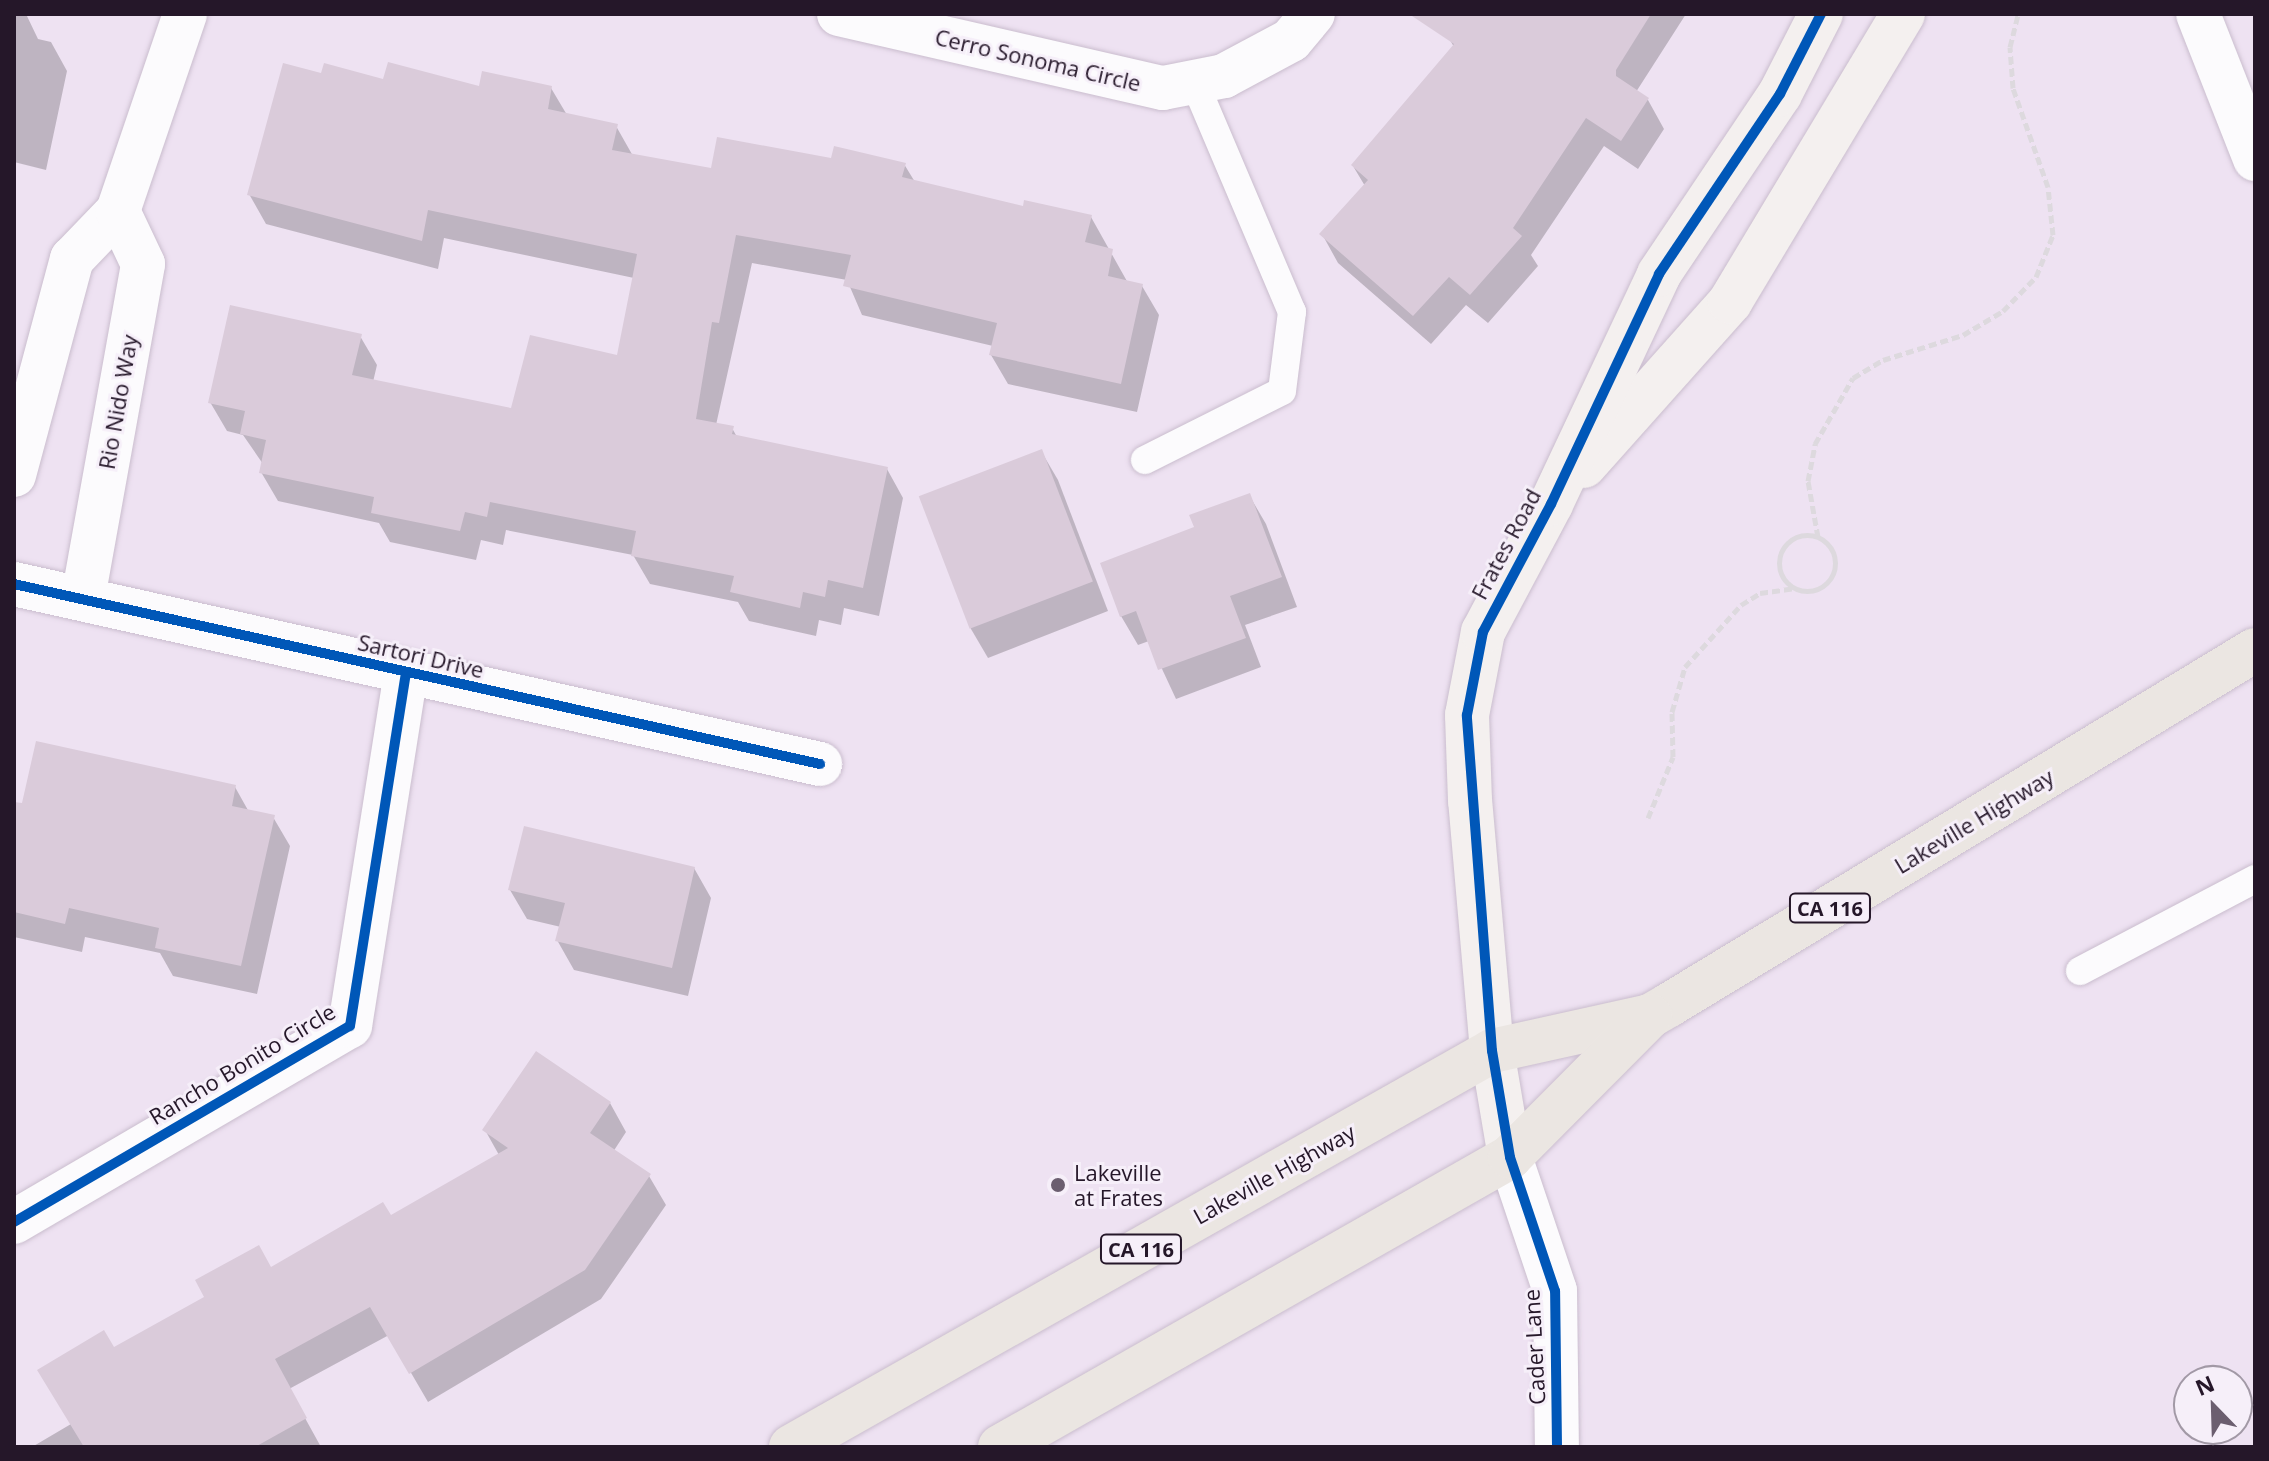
<!DOCTYPE html>
<style>
body{margin:0}
#map{position:relative;width:2269px;height:1461px;overflow:hidden;background:#eee2f2;font-family:"Open Sans",sans-serif}
div>[style]{position:absolute}
[style*='--x']{left:calc(var(--x)*1px);top:calc(var(--y)*1px);width:calc(var(--w)*1px);rotate:calc(var(--a)*1deg)}
.shadow>*{inset:0;background:#0003}
.building>*{inset:0;background:#dacbda;transform-origin:0 0}
.path>*{height:5px;margin-top:-2.5px;transform-origin:0;background:repeating-linear-gradient(90deg,#ddd9de 0 8px,transparent 0 12px)}
.path>.ring{margin:-2.5px;padding:0;box-sizing:content-box;background:none;border:5px solid #ddd9de;border-radius:50%}
.roads{filter:drop-shadow(0 0 2px #cabdce) drop-shadow(0 0 2px #cabdce)}
.lane>*{height:28px;margin:-14px;padding:0 14px;transform-origin:14px;border-radius:14px;background:#fcfbfd}
.street>*{height:44px;margin:-22px;padding:0 22px;transform-origin:22px;border-radius:22px;background:#fcfbfd}
.secondary>*{height:44px;margin:-22px;padding:0 22px;transform-origin:22px;border-radius:22px;background:#f4f0ef}
.primary>*{height:44px;margin:-22px;padding:0 22px;transform-origin:22px;border-radius:22px;background:#ebe6e2}
.cycleway>*{height:10px;margin:-5px;padding:0 5px;transform-origin:5px;border-radius:5px;background:#0057b8}
.dots>*{width:22px;height:22px;translate:-50% -50%;box-sizing:border-box;border:4px solid #f6eff9;border-radius:50%}
span{translate:-50% -50%;white-space:nowrap;text-align:center;line-height:1.15;-webkit-text-stroke:6px #f6eff9;paint-order:stroke}
.shield-label span{padding:2px 6px;background:#f6eff9;border:2px solid;border-radius:6px;-webkit-text-stroke-width:0}
.shield-label{font-size:20px;color:#251729;font-weight:700}
.street-label{font-size:22px;color:#251729}
.poi-label{font-size:22px;color:#251729}
.left{translate:0 -50%;text-align:left}
.frame{position:absolute;inset:0;border:16px solid #251729;pointer-events:none}
.north{position:absolute;left:2173px;top:1365px;width:80px;height:80px;box-sizing:border-box;background:#f6eff9;border:2px solid #a299a6;border-radius:50%;rotate:337deg;font-size:22px;font-weight:700;line-height:32px;text-align:center;color:#251729}
.north::after{content:'';display:block;margin:auto;width:28px;height:36px;background:#6b5e6f;clip-path:polygon(50% 0,100% 100%,50% 72%,0 100%)}
</style>
<div id="map">
<div class="shadow">
<i style="clip-path:polygon(14px 14px,26px 14px,38px 39px,51px 42px,67px 71px,46px 170px,14px 162px)"></i>
<i style="clip-path:polygon(1468px 14px,1686px 14px,1636px 92px,1648px 100px,1664px 129px,1638px 169px,1604px 146px,1531px 255px,1538px 266px,1488px 323px,1466px 305px,1431px 344px,1338px 263px,1322px 234px,1365px 186px,1353px 166px,1454px 47px,1450px 40px)"></i>
<i style="clip-path:polygon(322px 75px,480px 88px,551px 88px,567px 115px,616px 126px,633px 156px,713px 171px,833px 161px,904px 164px,915px 182px,1024px 208px,1091px 217px,1128px 283px,1142px 286px,1159px 315px,1137px 412px,1008px 384px,991px 355px,993px 346px,862px 315px,847px 280px,752px 263px,716px 425px,732px 428px,737px 437px,887px 469px,903px 498px,879px 616px,844px 608px,841px 625px,819px 620px,816px 636px,749px 621px,738px 602px,650px 584px,633px 555px,506px 530px,503px 545px,481px 540px,476px 560px,390px 542px,379px 523px,278px 501px,261px 472px,263px 464px,243px 435px,227px 431px,210px 402px,360px 336px,377px 365px,373px 382px,513px 411px,619px 358px,634px 278px,444px 238px,438px 269px,266px 224px,249px 194px)"></i>
<i style="clip-path:polygon(1041px 451px,1058px 480px,1108px 611px,988px 658px,971px 629px,922px 498px)"></i>
<i style="clip-path:polygon(1249px 495px,1266px 524px,1297px 607px,1245px 625px,1261px 667px,1176px 699px,1149px 641px,1138px 645px,1121px 616px)"></i>
<i style="clip-path:polygon(235px 787px,249px 812px,273px 817px,290px 846px,257px 994px,173px 976px,160px 953px,85px 937px,82px 952px,14px 937px,14px 804px)"></i>
<i style="clip-path:polygon(694px 868px,711px 898px,688px 996px,574px 970px,557px 940px,561px 927px,527px 919px,510px 890px)"></i>
<i style="clip-path:polygon(610px 1103px,626px 1132px,613px 1152px,649px 1176px,666px 1205px,601px 1299px,428px 1402px,389px 1335px,289px 1389px,321px 1447px,32px 1447px,71px 1424px,113px 1349px,271px 1270px,390px 1218px,499px 1155px,485px 1130px)"></i>
</div>
<div class="building">
<i style="clip-path:polygon(1409px 14px,1651px 14px,1616px 70px,1616px 76px,1649px 98px,1621px 141px,1586px 118px,1513px 228px,1522px 236px,1470px 295px,1449px 277px,1413px 316px,1319px 234px,1368px 180px,1351px 165px,1454px 44px)"></i>
<i style="clip-path:polygon(388px 62px,479px 86px,482px 71px,552px 86px,548px 109px,618px 124px,612px 150px,711px 168px,717px 137px,831px 158px,834px 146px,906px 163px,902px 177px,1023px 206px,1024px 200px,1092px 215px,1085px 242px,1113px 249px,1108px 276px,1143px 284px,1121px 384px,989px 355px,997px 323px,843px 286px,851px 255px,736px 235px,719px 323px,712px 322px,696px 419px,734px 426px,732px 434px,888px 467px,863px 588px,828px 580px,825px 597px,803px 592px,800px 608px,730px 592px,734px 576px,631px 556px,636px 531px,490px 502px,487px 517px,465px 512px,460px 531px,371px 513px,374px 497px,259px 473px,266px 440px,240px 434px,245px 411px,208px 403px,230px 305px,362px 334px,352px 375px,511px 408px,530px 335px,617px 355px,637px 254px,428px 210px,422px 241px,247px 195px,283px 63px,321px 73px,324px 63px,383px 79px)"></i>
<i style="left:1042px;top:449px;width:142px;height:132px;rotate:69deg"></i>
<i style="clip-path:polygon(1250px 493px,1282px 577px,1230px 596px,1246px 638px,1158px 670px,1136px 611px,1120px 617px,1100px 563px,1194px 527px,1189px 515px)"></i>
<i style="clip-path:polygon(36px 741px,236px 785px,232px 806px,275px 815px,241px 966px,155px 948px,159px 928px,69px 908px,65px 924px,14px 912px,14px 802px,22px 803px)"></i>
<i style="clip-path:polygon(524px 826px,695px 867px,672px 968px,555px 941px,565px 903px,508px 890px)"></i>
<i style="clip-path:polygon(536px 1051px,611px 1102px,590px 1133px,651px 1174px,585px 1270px,409px 1374px,370px 1307px,275px 1359px,307px 1418px,255px 1447px,84px 1447px,37px 1370px,104px 1330px,114px 1347px,204px 1297px,195px 1280px,259px 1245px,271px 1267px,383px 1202px,391px 1215px,508px 1148px,482px 1130px)"></i>
</div>
<div class="path">
<i class="ring" style="left:1779px;top:535px;width:51px;height:51px"></i>
<i style="--x:1818;--y:537;--w:57;--a:-100.1"></i>
<i style="--x:1808;--y:481;--w:38;--a:-79"></i>
<i style="--x:1815;--y:444;--w:76;--a:-60.1"></i>
<i style="--x:1853;--y:378;--w:35;--a:-31"></i>
<i style="--x:1883;--y:360;--w:84;--a:-17.4"></i>
<i style="--x:1963;--y:335;--w:47;--a:-31"></i>
<i style="--x:2003;--y:311;--w:47;--a:-45.9"></i>
<i style="--x:2036;--y:277;--w:45;--a:-68"></i>
<i style="--x:2053;--y:235;--w:48;--a:-95.9"></i>
<i style="--x:2048;--y:187;--w:105;--a:-109.5"></i>
<i style="--x:2013;--y:88;--w:41;--a:-94.2"></i>
<i style="--x:2010;--y:47;--w:34;--a:-76"></i>
<i style="--x:1648;--y:818;--w:66;--a:-67.7"></i>
<i style="--x:1673;--y:757;--w:45;--a:-91.3"></i>
<i style="--x:1672;--y:712;--w:47;--a:-73.9"></i>
<i style="--x:1685;--y:667;--w:84;--a:-47.9"></i>
<i style="--x:1741;--y:605;--w:22;--a:-32"></i>
<i style="--x:1760;--y:593;--w:34;--a:-8"></i>
</div>
<div class="roads">
<div class="lane">
<i style="--x:1145;--y:460;--w:153;--a:-26.7"></i>
<i style="--x:1282;--y:391;--w:80;--a:-82.8"></i>
<i style="--x:1292;--y:312;--w:251;--a:-113"></i>
<i style="--x:2080;--y:971;--w:198;--a:-27.7"></i>
</div>
<div class="street">
<i style="--x:839;--y:14;--w:332;--a:12.9"></i>
<i style="--x:1163;--y:88;--w:62;--a:-11.1"></i>
<i style="--x:1224;--y:76;--w:76;--a:-28.2"></i>
<i style="--x:1291;--y:40;--w:34;--a:-50"></i>
<i style="--x:2198;--y:14;--w:156;--a:68.5"></i>
<i style="--x:14;--y:475;--w:224;--a:-75"></i>
<i style="--x:72;--y:259;--w:66;--a:-46.2"></i>
<i style="--x:118;--y:211;--w:208;--a:-71.2"></i>
<i style="--x:14;--y:584;--w:826;--a:12.59"></i>
<i style="--x:83;--y:598;--w:339;--a:-79.8"></i>
<i style="--x:143;--y:264;--w:59;--a:-115.3"></i>
<i style="--x:1510;--y:1157;--w:141;--a:71.4"></i>
<i style="--x:1555;--y:1291;--w:156;--a:89.3"></i>
<i style="--x:14;--y:1222;--w:389;--a:-30.3"></i>
<i style="--x:350;--y:1026;--w:357;--a:-81"></i>
</div>
<div class="secondary">
<i style="--x:1584;--y:466;--w:220;--a:-48.3"></i>
<i style="--x:1730;--y:302;--w:336;--a:-59"></i>
<i style="--x:1510;--y:1157;--w:108;--a:-99.6"></i>
<i style="--x:1492;--y:1051;--w:251;--a:-95"></i>
<i style="--x:1470;--y:801;--w:86;--a:-92"></i>
<i style="--x:1467;--y:715;--w:85;--a:-79.1"></i>
<i style="--x:1483;--y:632;--w:145;--a:-62"></i>
<i style="--x:1551;--y:504;--w:254;--a:-64.8"></i>
<i style="--x:1659;--y:274;--w:217;--a:-56.1"></i>
<i style="--x:1780;--y:94;--w:90;--a:-62.9"></i>
</div>
<div class="primary">
<i style="--x:791;--y:1447;--w:805;--a:-29.46"></i>
<i style="--x:1492;--y:1051;--w:162;--a:-12.5"></i>
<i style="--x:1650;--y:1016;--w:22;--a:-30"></i>
<i style="--x:1669;--y:1005;--w:685;--a:-31.21"></i>
<i style="--x:1000;--y:1447;--w:587;--a:-29.62"></i>
<i style="--x:1510;--y:1157;--w:199;--a:-45.2"></i>
</div>
</div>
<div class="cycleway">
<i style="--x:14;--y:584;--w:826;--a:12.59"></i>
<i style="--x:14;--y:1222;--w:389;--a:-30.3"></i>
<i style="--x:350;--y:1026;--w:357;--a:-81"></i>
<i style="--x:1557;--y:1447;--w:156;--a:-90.7"></i>
<i style="--x:1555;--y:1291;--w:141;--a:-108.6"></i>
<i style="--x:1510;--y:1157;--w:108;--a:-99.6"></i>
<i style="--x:1492;--y:1051;--w:337;--a:-94.3"></i>
<i style="--x:1467;--y:715;--w:85;--a:-79.1"></i>
<i style="--x:1483;--y:632;--w:145;--a:-62"></i>
<i style="--x:1551;--y:504;--w:254;--a:-64.8"></i>
<i style="--x:1659;--y:274;--w:217;--a:-56.1"></i>
<i style="--x:1780;--y:94;--w:90;--a:-62.9"></i>
</div>
<div class="dots">
<i style="left:1058px;top:1185px;background:#6b5e6f"></i>
</div>
<div class="shield-label">
<span style="left:1830px;top:908px">CA 116</span>
<span style="left:1141px;top:1249px">CA 116</span>
</div>
<div class="street-label">
<span style="left:1038px;top:60px;rotate:13deg">Cerro Sonoma Circle</span>
<span style="left:118px;top:402px;rotate:-80deg">Rio Nido Way</span>
<span style="left:1506px;top:544px;rotate:-62deg">Frates Road</span>
<span style="left:421px;top:656px;rotate:13deg">Sartori Drive</span>
<span style="left:1974px;top:821px;rotate:-31deg">Lakeville Highway</span>
<span style="left:242px;top:1064px;rotate:-31deg">Rancho Bonito Circle</span>
<span style="left:1274px;top:1174px;rotate:-29deg">Lakeville Highway</span>
<span style="left:1534px;top:1347px;rotate:-93deg">Cader Lane</span>
</div>
<div class="poi-label">
<span class="left" style="left:1074px;top:1185px">Lakeville<br>at Frates</span>
</div>
<div class="frame"></div>
<div class="north">N</div>
</div>
